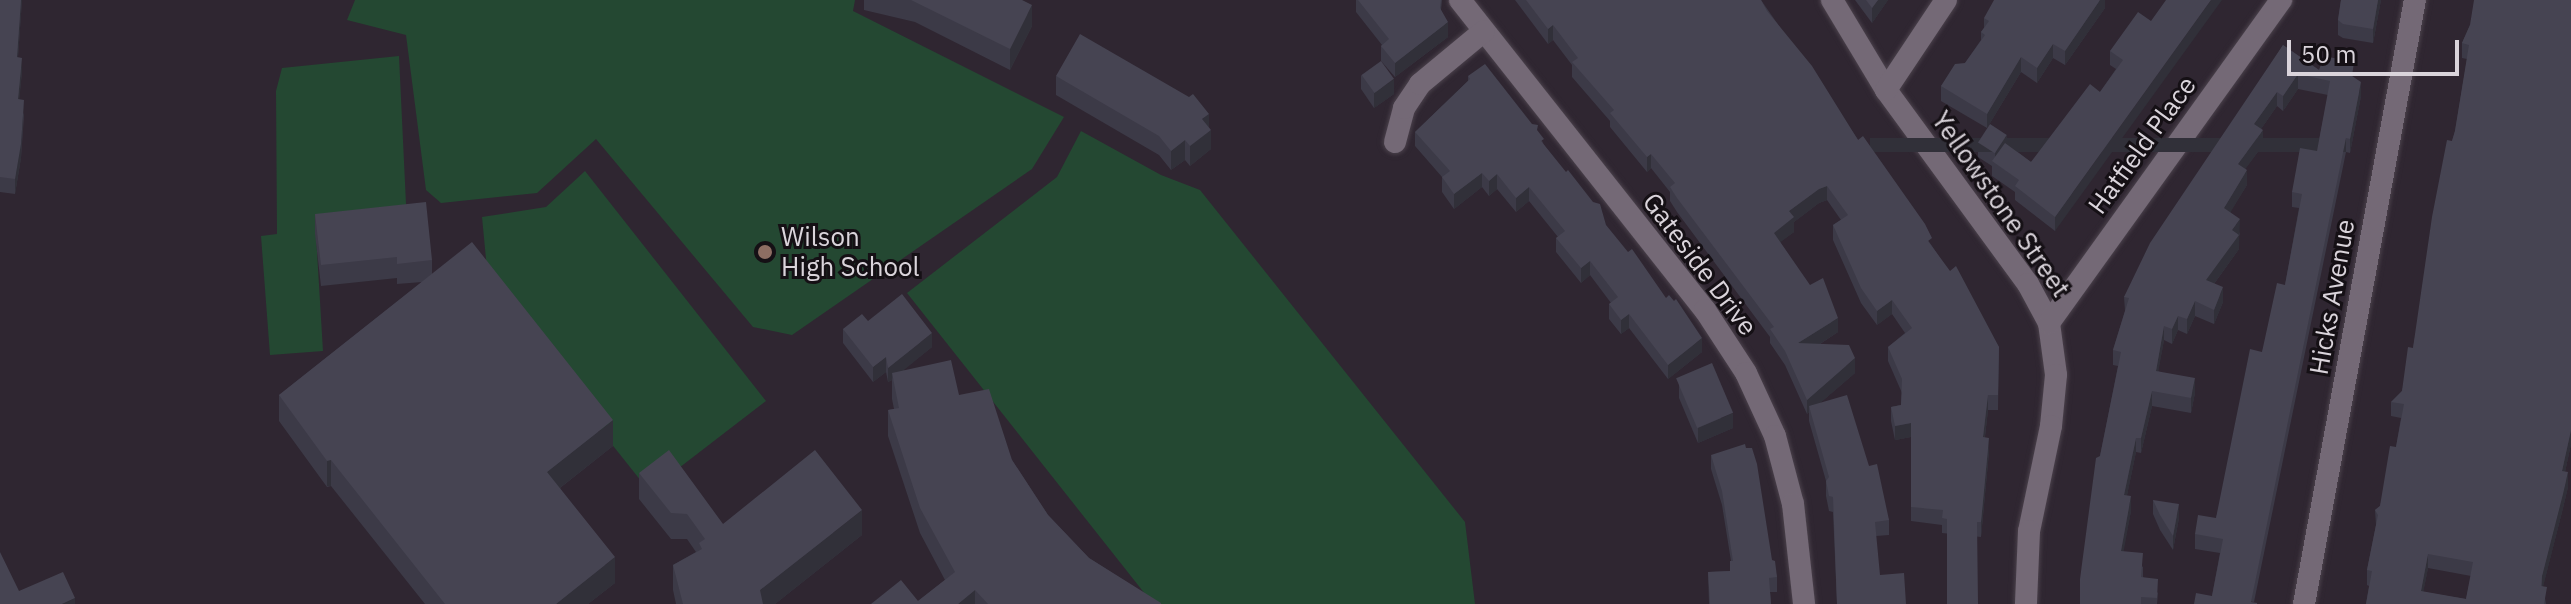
<!DOCTYPE html>
<style>
body{margin:0}
#map{position:relative;width:2571px;height:604px;overflow:hidden;background:#2f2631;font-family:"IBM Plex Sans",sans-serif}
div>[style]{position:absolute}
[style*='--x']{left:calc(var(--x)*1px);top:calc(var(--y)*1px);width:calc(var(--w)*1px);rotate:calc(var(--a)*1deg)}
.green>*{inset:0;background:#244832}
.roads{filter:drop-shadow(0 0 2px #4a414b) drop-shadow(0 0 2px #4a414b)}
.minor>*{height:22px;margin:-11px;padding:0 11px;transform-origin:11px;border-radius:11px;background:#746976}
.wall>*{inset:0;background:#3c3a47}
.shaded-wall>*{inset:0;background:#313039;transform-origin:0 0}
.building>*{inset:0;background:#464452;transform-origin:0 0}
.dots>*{width:22px;height:22px;translate:-50% -50%;box-sizing:border-box;border:4px solid #151015;border-radius:50%}
span{translate:-50% -50%;white-space:nowrap;text-align:center;line-height:1.15;-webkit-text-stroke:6px #151015;paint-order:stroke}
.street-label{font-size:26px;color:#dad4db}
.poi-label{font-size:26px;color:#dad4db}
.left{translate:0 -50%;text-align:left}
.scale{position:absolute;left:2287px;top:40px;width:172px;height:36px;box-sizing:border-box;border:4px solid #dad4db;border-top:0;padding-left:10px;font-size:24px;line-height:28px;white-space:nowrap;color:#dad4db;-webkit-text-stroke:6px #151015;paint-order:stroke}
</style>
<div id="map">
<div class="green">
<i style="clip-path:polygon(355px 0,855px 0,853px 11px,1064px 117px,1032px 169px,792px 335px,753px 327px,596px 139px,537px 193px,441px 203px,426px 190px,406px 35px,347px 20px)"></i>
<i style="clip-path:polygon(399px 56px,407px 225px,316px 235px,323px 351px,270px 355px,261px 236px,277px 234px,276px 91px,282px 68px)"></i>
<i style="clip-path:polygon(1081px 131px,1161px 175px,1200px 190px,1465px 522px,1475px 604px,1153px 604px,907px 293px,1057px 177px)"></i>
<i style="clip-path:polygon(585px 171px,766px 401px,649px 491px,489px 290px,482px 217px,546px 207px)"></i>
</div>
<div class="roads">
<div class="minor">
<i style="--x:1460;--y:0;--w:395;--a:51.7"></i>
<i style="--x:1705;--y:310;--w:75;--a:56.9"></i>
<i style="--x:1746;--y:373;--w:69;--a:65.3"></i>
<i style="--x:1775;--y:436;--w:70;--a:75.2"></i>
<i style="--x:1793;--y:504;--w:101;--a:83.7"></i>
<i style="--x:1832;--y:0;--w:105;--a:59"></i>
<i style="--x:1886;--y:90;--w:240;--a:53.8"></i>
<i style="--x:2028;--y:284;--w:44;--a:61.7"></i>
<i style="--x:2049;--y:323;--w:52;--a:82.3"></i>
<i style="--x:2056;--y:375;--w:51;--a:95.6"></i>
<i style="--x:2051;--y:426;--w:107;--a:101.8"></i>
<i style="--x:2029;--y:531;--w:73;--a:92.4"></i>
<i style="--x:1886;--y:90;--w:108;--a:-56.3"></i>
<i style="--x:1395;--y:142;--w:35;--a:-75"></i>
<i style="--x:1404;--y:108;--w:29;--a:-56"></i>
<i style="--x:1420;--y:84;--w:83;--a:-39.6"></i>
<i style="--x:2049;--y:323;--w:398;--a:-54.3"></i>
<i style="--x:2304;--y:604;--w:614;--a:-79.59"></i>
</div>
</div>
<div class="wall">
<i style="clip-path:polygon(0 0,22px 0,18px 57px,22px 72px,19px 99px,24px 115px,21px 158px,15px 194px,0 192px)"></i>
<i style="clip-path:polygon(864px 0,1022px 0,1032px 26px,1010px 70px,915px 22px,864px 10px)"></i>
<i style="clip-path:polygon(1356px 0,1442px 0,1441px 10px,1448px 37px,1395px 77px,1381px 61px,1381px 46px,1382px 45px,1356px 12px)"></i>
<i style="clip-path:polygon(1515px 0,1761px 0,1932px 246px,1999px 347px,1998px 410px,1988px 410px,1985px 437px,1989px 452px,1981px 537px,1942px 533px,1942px 525px,1911px 521px,1911px 437px,1895px 440px,1891px 421px,1891px 407px,1901px 405px,1902px 393px,1888px 361px,1888px 347px,1905px 333px,1892px 314px,1877px 325px,1861px 303px,1833px 240px,1833px 225px,1841px 220px,1827px 200px,1819px 203px,1794px 222px,1794px 232px,1780px 242px,1838px 332px,1820px 344px,1855px 373px,1820px 403px,1869px 466px,1889px 520px,1889px 535px,1876px 536px,1837px 604px,1833px 512px,1829px 511px,1826px 496px,1826px 481px,1809px 421px,1809px 412px,1807px 414px,1785px 365px,1770px 343px,1770px 337px,1677px 212px,1670px 201px,1670px 192px,1651px 168px,1647px 172px,1610px 127px,1610px 121px,1572px 77px,1572px 65px,1553px 40px,1548px 44px)"></i>
<i style="clip-path:polygon(1855px 0,1888px 0,1872px 23px)"></i>
<i style="clip-path:polygon(2105px 0,2105px 8px,2065px 65px,2053px 58px,2037px 83px,2021px 72px,1987px 128px,1941px 101px,1941px 86px,1965px 63px,1981px 40px,1981px 32px,1984px 28px,1984px 18px)"></i>
<i style="clip-path:polygon(2341px 0,2381px 0,2373px 43px,2343px 38px,2338px 35px,2338px 20px)"></i>
<i style="clip-path:polygon(evenodd,2571px 0,2571px 444px,2565px 472px,2568px 487px,2563px 508px,2543px 586px,2546px 604px,2366px 604px,2369px 586px,2367px 585px,2367px 570px,2376px 525px,2375px 510px,2380px 506px,2396px 447px,2401px 418px,2391px 416px,2391px 402px,2402px 391px,2413px 348px,2452px 141px,2455px 131px,2467px 59px,2462px 58px,2462px 43px,2470px 25px,2571px 0,2428px 568px,2471px 576px,2466px 599px,2423px 592px,2428px 568px)"></i>
<i style="clip-path:polygon(2151px 21px,2055px 231px,2015px 200px,2015px 192px,1992px 176px,1992px 166px,1978px 157px,1978px 142px,2007px 144px,2031px 162px,2100px 92px,2116px 69px,2110px 65px,2110px 51px)"></i>
<i style="clip-path:polygon(2283px 45px,2319px 70px,2354px 77px,2361px 96px,2350px 153px,2346px 152px,2254px 602px,2212px 596px,2220px 553px,2195px 549px,2195px 534px,2216px 518px,2262px 352px,2285px 285px,2299px 208px,2292px 207px,2292px 192px,2317px 151px,2328px 95px,2298px 89px,2283px 111px,2277px 106px,2261px 129px,2263px 145px,2245px 169px,2247px 185px,2230px 212px,2240px 234px,2239px 236px,2239px 249px,2214px 284px,2223px 302px,2214px 324px,2195px 316px,2187px 334px,2178px 330px,2172px 344px,2164px 340px,2158px 371px,2195px 393px,2191px 413px,2152px 406px,2141px 453px,2136px 452px,2127px 495px,2131px 511px,2123px 551px,2143px 567px,2143px 577px,2158px 593px,2157px 604px,2080px 604px,2100px 456px,2118px 366px,2113px 365px,2113px 350px,2125px 311px,2124px 297px)"></i>
<i style="clip-path:polygon(1361px 75px,1394px 94px,1374px 108px,1361px 89px)"></i>
<i style="clip-path:polygon(1056px 76px,1209px 127px,1211px 149px,1190px 166px,1185px 160px,1171px 170px,1159px 155px,1056px 95px)"></i>
<i style="clip-path:polygon(1468px 76px,1538px 132px,1544px 145px,1702px 352px,1668px 379px,1629px 328px,1621px 334px,1609px 319px,1609px 304px,1611px 303px,1590px 275px,1581px 283px,1556px 252px,1556px 238px,1558px 237px,1529px 201px,1516px 212px,1497px 189px,1489px 196px,1482px 187px,1454px 209px,1442px 192px,1442px 177px,1415px 146px,1415px 132px,1468px 81px)"></i>
<i style="clip-path:polygon(315px 214px,432px 260px,432px 274px,613px 446px,560px 488px,615px 583px,588px 604px,425px 604px,331px 486px,327px 487px,279px 421px,279px 395px,422px 282px,397px 284px,397px 278px,321px 286px,315px 234px)"></i>
<i style="clip-path:polygon(868px 321px,932px 347px,903px 370px,959px 395px,1012px 460px,1048px 515px,1089px 558px,1161px 604px,871px 604px,918px 601px,945px 580px,920px 533px,888px 436px,888px 410px,894px 409px,892px 399px,892px 380px,888px 382px,886px 372px,873px 382px,843px 343px,843px 329px)"></i>
<i style="clip-path:polygon(1679px 383px,1733px 428px,1698px 443px,1679px 398px)"></i>
<i style="clip-path:polygon(1711px 455px,1772px 560px,1777px 577px,1777px 592px,1770px 592px,1771px 604px,1709px 604px,1708px 572px,1730px 571px,1731px 561px,1722px 505px,1711px 469px)"></i>
<i style="clip-path:polygon(639px 473px,723px 524px,862px 535px,775px 604px,676px 604px,673px 590px,673px 565px,696px 552px,687px 539px,671px 539px,639px 499px)"></i>
<i style="clip-path:polygon(2153px 500px,2179px 518px,2173px 550px,2160px 530px,2153px 514px)"></i>
</div>
<div class="shaded-wall">
<i style="clip-path:polygon(21px 0,22px 0,17px 72px,17px 57px)"></i>
<i style="clip-path:polygon(1878px 0,1888px 0,1872px 23px,1872px 8px)"></i>
<i style="clip-path:polygon(2100px 0,2105px 0,2105px 8px,2065px 65px,2065px 51px)"></i>
<i style="clip-path:polygon(2211px 0,2222px 0,2055px 231px,2055px 217px)"></i>
<i style="clip-path:polygon(2378px 0,2381px 0,2373px 43px,2373px 29px)"></i>
<i style="clip-path:polygon(1032px 5px,1032px 26px,1010px 70px,1010px 49px)"></i>
<i style="clip-path:polygon(1448px 22px,1448px 37px,1395px 77px,1395px 63px)"></i>
<i style="clip-path:polygon(1553px 25px,1553px 40px,1548px 44px,1548px 29px)"></i>
<i style="clip-path:polygon(2053px 44px,2053px 58px,2037px 83px,2037px 68px)"></i>
<i style="clip-path:polygon(2021px 57px,2021px 72px,1987px 128px,1987px 114px)"></i>
<i style="clip-path:polygon(22px 58px,22px 72px,18px 114px,18px 99px)"></i>
<i style="clip-path:polygon(2298px 74px,2298px 89px,2283px 111px,2283px 96px)"></i>
<i style="clip-path:polygon(1394px 79px,1394px 94px,1374px 108px,1374px 93px)"></i>
<i style="clip-path:polygon(2361px 82px,2361px 96px,2350px 153px,2350px 139px)"></i>
<i style="clip-path:polygon(2277px 92px,2277px 106px,2254px 139px,2254px 124px)"></i>
<i style="clip-path:polygon(24px 100px,21px 158px,15px 194px,15px 179px)"></i>
<i style="clip-path:polygon(1209px 114px,1209px 132px,1211px 130px,1211px 149px,1190px 166px,1190px 146px,1202px 119px)"></i>
<i style="clip-path:polygon(2263px 130px,2263px 145px,2238px 179px,2238px 164px)"></i>
<i style="clip-path:polygon(2007px 135px,2007px 150px,1995px 163px,1995px 153px)"></i>
<i style="left:2346px;top:138px;width:14px;height:476px;rotate:90deg"></i>
<i style="clip-path:polygon(1185px 140px,1185px 160px,1171px 170px,1171px 151px)"></i>
<i style="clip-path:polygon(1651px 154px,1651px 168px,1647px 172px,1647px 157px)"></i>
<i style="clip-path:polygon(2247px 170px,2247px 185px,2224px 223px,2224px 208px)"></i>
<i style="clip-path:polygon(1482px 173px,1482px 187px,1454px 209px,1454px 194px)"></i>
<i style="clip-path:polygon(1497px 174px,1497px 189px,1489px 196px,1489px 181px)"></i>
<i style="clip-path:polygon(1827px 186px,1827px 200px,1819px 203px,1794px 222px,1794px 232px,1774px 247px,1774px 233px,1789px 211px,1819px 189px)"></i>
<i style="clip-path:polygon(1529px 187px,1529px 201px,1516px 212px,1516px 198px)"></i>
<i style="clip-path:polygon(2240px 219px,2239px 249px,2206px 295px,2206px 280px,2232px 230px)"></i>
<i style="clip-path:polygon(1590px 261px,1590px 275px,1581px 283px,1581px 268px)"></i>
<i style="clip-path:polygon(2223px 287px,2223px 302px,2214px 324px,2214px 310px)"></i>
<i style="clip-path:polygon(1892px 300px,1892px 314px,1877px 325px,1877px 311px)"></i>
<i style="clip-path:polygon(2195px 301px,2195px 316px,2187px 334px,2187px 319px)"></i>
<i style="clip-path:polygon(1629px 314px,1629px 328px,1621px 334px,1621px 320px)"></i>
<i style="clip-path:polygon(2178px 316px,2178px 330px,2172px 344px,2172px 329px)"></i>
<i style="clip-path:polygon(1838px 318px,1838px 332px,1798px 358px,1798px 343px)"></i>
<i style="clip-path:polygon(2164px 326px,2164px 340px,2156px 385px,2156px 371px)"></i>
<i style="clip-path:polygon(932px 333px,932px 347px,893px 379px,892px 373px,892px 380px,888px 382px,888px 368px)"></i>
<i style="clip-path:polygon(1702px 338px,1702px 352px,1668px 379px,1668px 365px)"></i>
<i style="clip-path:polygon(886px 357px,886px 372px,873px 382px,873px 367px)"></i>
<i style="clip-path:polygon(1855px 358px,1855px 373px,1811px 411px,1809px 406px,1809px 412px,1807px 414px,1807px 400px)"></i>
<i style="clip-path:polygon(2195px 378px,2195px 393px,2191px 413px,2191px 398px)"></i>
<i style="clip-path:polygon(2152px 391px,2152px 406px,2141px 453px,2141px 438px)"></i>
<i style="clip-path:polygon(1988px 395px,1988px 410px,1983px 451px,1983px 437px)"></i>
<i style="clip-path:polygon(1733px 413px,1733px 428px,1698px 443px,1698px 428px)"></i>
<i style="clip-path:polygon(613px 420px,613px 446px,547px 498px,547px 472px)"></i>
<i style="clip-path:polygon(1911px 423px,1911px 437px,1895px 440px,1895px 426px)"></i>
<i style="clip-path:polygon(2571px 430px,2571px 444px,2562px 486px,2562px 471px)"></i>
<i style="clip-path:polygon(1989px 438px,1989px 452px,1981px 537px,1981px 522px)"></i>
<i style="clip-path:polygon(2136px 438px,2136px 452px,2124px 510px,2124px 495px)"></i>
<i style="left:331px;top:460px;width:26px;height:4px;rotate:90deg"></i>
<i style="clip-path:polygon(2568px 472px,2568px 487px,2563px 508px,2542px 591px,2542px 576px)"></i>
<i style="clip-path:polygon(2131px 496px,2131px 511px,2121px 566px,2121px 551px)"></i>
<i style="clip-path:polygon(2179px 504px,2179px 518px,2173px 550px,2173px 536px)"></i>
<i style="clip-path:polygon(862px 510px,862px 535px,775px 604px,760px 604px,760px 590px)"></i>
<i style="clip-path:polygon(2428px 554px,2428px 568px,2421px 604px,2421px 591px)"></i>
<i style="clip-path:polygon(615px 557px,615px 583px,588px 604px,556px 604px)"></i>
<i style="clip-path:polygon(975px 590px,975px 604px,958px 604px)"></i>
<i style="clip-path:polygon(75px 598px,75px 604px,62px 604px)"></i>
</div>
<div class="building">
<i style="clip-path:polygon(0 0,21px 0,17px 57px,22px 58px,18px 99px,24px 100px,21px 144px,15px 179px,0 177px)"></i>
<i style="clip-path:polygon(911px 0,1022px 0,1032px 5px,1010px 49px)"></i>
<i style="clip-path:polygon(1358px 0,1441px 0,1440px 8px,1448px 22px,1395px 63px,1381px 46px,1389px 39px)"></i>
<i style="clip-path:polygon(1526px 0,1761px 0,1767px 11px,1812px 66px,1858px 140px,1863px 136px,1925px 224px,1932px 238px,1928px 241px,1950px 271px,1956px 266px,1999px 347px,1998px 395px,1988px 395px,1983px 437px,1989px 438px,1981px 522px,1977px 522px,1978px 604px,1947px 604px,1947px 519px,1942px 518px,1943px 510px,1911px 507px,1911px 423px,1895px 426px,1891px 407px,1901px 405px,1902px 379px,1888px 347px,1912px 328px,1892px 300px,1877px 311px,1861px 288px,1833px 225px,1848px 215px,1827px 186px,1819px 189px,1789px 211px,1794px 217px,1774px 233px,1810px 285px,1823px 278px,1838px 318px,1798px 343px,1849px 345px,1855px 358px,1807px 400px,1785px 351px,1770px 329px,1774px 327px,1677px 198px,1670px 187px,1675px 183px,1651px 154px,1647px 157px,1610px 113px,1614px 110px,1572px 62px,1578px 58px,1553px 25px,1548px 29px)"></i>
<i style="clip-path:polygon(1866px 0,1878px 0,1872px 8px)"></i>
<i style="clip-path:polygon(1994px 0,2100px 0,2065px 51px,2053px 44px,2037px 68px,2021px 57px,1987px 114px,1941px 86px,1955px 64px,1965px 63px,1985px 35px,1981px 32px,1989px 21px,1984px 18px)"></i>
<i style="clip-path:polygon(2166px 0,2211px 0,2055px 217px,2015px 186px,2019px 180px,1992px 161px,2005px 143px,2031px 162px,2090px 84px,2100px 92px,2123px 60px,2110px 51px,2138px 12px,2151px 21px)"></i>
<i style="clip-path:polygon(2341px 0,2378px 0,2373px 29px,2343px 24px,2338px 20px)"></i>
<i style="clip-path:polygon(evenodd,2474px 0,2571px 0,2571px 430px,2562px 471px,2568px 472px,2563px 494px,2542px 576px,2541px 586px,2547px 587px,2544px 604px,2366px 604px,2372px 571px,2367px 570px,2378px 515px,2375px 510px,2380px 506px,2390px 446px,2396px 447px,2404px 404px,2391px 402px,2402px 391px,2408px 347px,2413px 348px,2432px 217px,2447px 140px,2452px 141px,2455px 131px,2469px 45px,2462px 43px,2470px 25px,2474px 0,2428px 554px,2473px 562px,2466px 599px,2421px 591px,2428px 554px)"></i>
<i style="clip-path:polygon(1080px 34px,1189px 97px,1193px 94px,1209px 114px,1202px 119px,1211px 130px,1190px 146px,1185px 140px,1171px 151px,1159px 136px,1056px 76px)"></i>
<i style="clip-path:polygon(2283px 45px,2319px 70px,2324px 56px,2354px 62px,2352px 76px,2361px 82px,2350px 139px,2346px 138px,2251px 602px,2257px 603px,2257px 604px,2194px 604px,2196px 593px,2212px 596px,2223px 539px,2195px 534px,2198px 515px,2216px 518px,2250px 349px,2262px 352px,2277px 283px,2285px 285px,2302px 194px,2292px 192px,2300px 148px,2317px 151px,2330px 81px,2298px 74px,2283px 96px,2277px 92px,2254px 124px,2263px 130px,2238px 164px,2247px 170px,2224px 208px,2240px 219px,2232px 230px,2239px 235px,2206px 280px,2223px 287px,2214px 310px,2195px 301px,2187px 319px,2178px 316px,2172px 329px,2164px 326px,2156px 371px,2195px 378px,2191px 398px,2152px 391px,2141px 438px,2136px 438px,2124px 495px,2131px 496px,2121px 551px,2143px 553px,2141px 577px,2158px 579px,2157px 598px,2141px 597px,2141px 604px,2080px 604px,2080px 579px,2096px 458px,2100px 456px,2121px 352px,2113px 350px,2129px 298px,2124px 297px,2150px 243px)"></i>
<i style="left:1381px;top:61px;width:22px;height:24px;rotate:54deg"></i>
<i style="clip-path:polygon(1485px 64px,1532px 124px,1538px 125px,1537px 130px,1544px 139px,1541px 141px,1566px 172px,1568px 170px,1593px 202px,1600px 204px,1606px 225px,1628px 252px,1632px 249px,1666px 298px,1669px 295px,1674px 301px,1676px 299px,1702px 338px,1668px 365px,1629px 314px,1621px 320px,1609px 304px,1618px 297px,1590px 261px,1581px 268px,1556px 238px,1565px 231px,1529px 187px,1516px 198px,1497px 174px,1489px 181px,1482px 173px,1454px 194px,1442px 177px,1450px 171px,1415px 132px,1470px 79px,1468px 76px)"></i>
<i style="left:1990px;top:124px;width:20px;height:22px;rotate:33deg"></i>
<i style="clip-path:polygon(426px 202px,432px 260px,397px 264px,397px 257px,321px 265px,315px 214px)"></i>
<i style="clip-path:polygon(472px 242px,613px 420px,547px 472px,615px 557px,556px 604px,445px 604px,331px 460px,327px 461px,279px 395px)"></i>
<i style="clip-path:polygon(902px 294px,932px 333px,888px 368px,886px 357px,873px 367px,843px 329px,862px 314px,868px 321px)"></i>
<i style="clip-path:polygon(951px 360px,959px 395px,989px 389px,1012px 460px,1048px 515px,1089px 558px,1161px 603px,1161px 604px,988px 604px,975px 590px,958px 604px,871px 604px,901px 580px,918px 601px,955px 572px,920px 508px,888px 410px,899px 408px,892px 373px)"></i>
<i style="left:1712px;top:363px;width:54px;height:39px;rotate:67deg"></i>
<i style="clip-path:polygon(1847px 395px,1869px 466px,1877px 464px,1889px 520px,1875px 522px,1880px 575px,1904px 573px,1906px 604px,1837px 604px,1833px 497px,1829px 496px,1826px 481px,1829px 477px,1809px 406px)"></i>
<i style="clip-path:polygon(1745px 444px,1746px 448px,1752px 448px,1757px 464px,1772px 560px,1775px 561px,1777px 577px,1769px 578px,1771px 604px,1710px 604px,1708px 572px,1730px 571px,1730px 561px,1733px 561px,1722px 491px,1711px 455px)"></i>
<i style="clip-path:polygon(669px 450px,723px 524px,815px 450px,862px 510px,760px 590px,763px 604px,683px 604px,673px 565px,702px 549px,699px 543px,705px 539px,687px 514px,671px 513px,639px 473px)"></i>
<i style="clip-path:polygon(2153px 500px,2179px 504px,2173px 536px,2160px 515px)"></i>
<i style="clip-path:polygon(0 552px,19px 591px,63px 572px,75px 598px,62px 604px,0 604px)"></i>
</div>
<div class="dots">
<i style="left:765px;top:252px;background:#8d6e63"></i>
</div>
<div class="street-label">
<span style="left:2142px;top:145px;rotate:-54deg">Hatfield Place</span>
<span style="left:2001px;top:204px;rotate:55deg">Yellowstone Street</span>
<span style="left:1700px;top:264px;rotate:53deg">Gateside Drive</span>
<span style="left:2332px;top:297px;rotate:-80deg">Hicks Avenue</span>
</div>
<div class="poi-label">
<span class="left" style="left:781px;top:252px">Wilson<br>High School</span>
</div>
<div class="scale">50 m</div>
</div>
